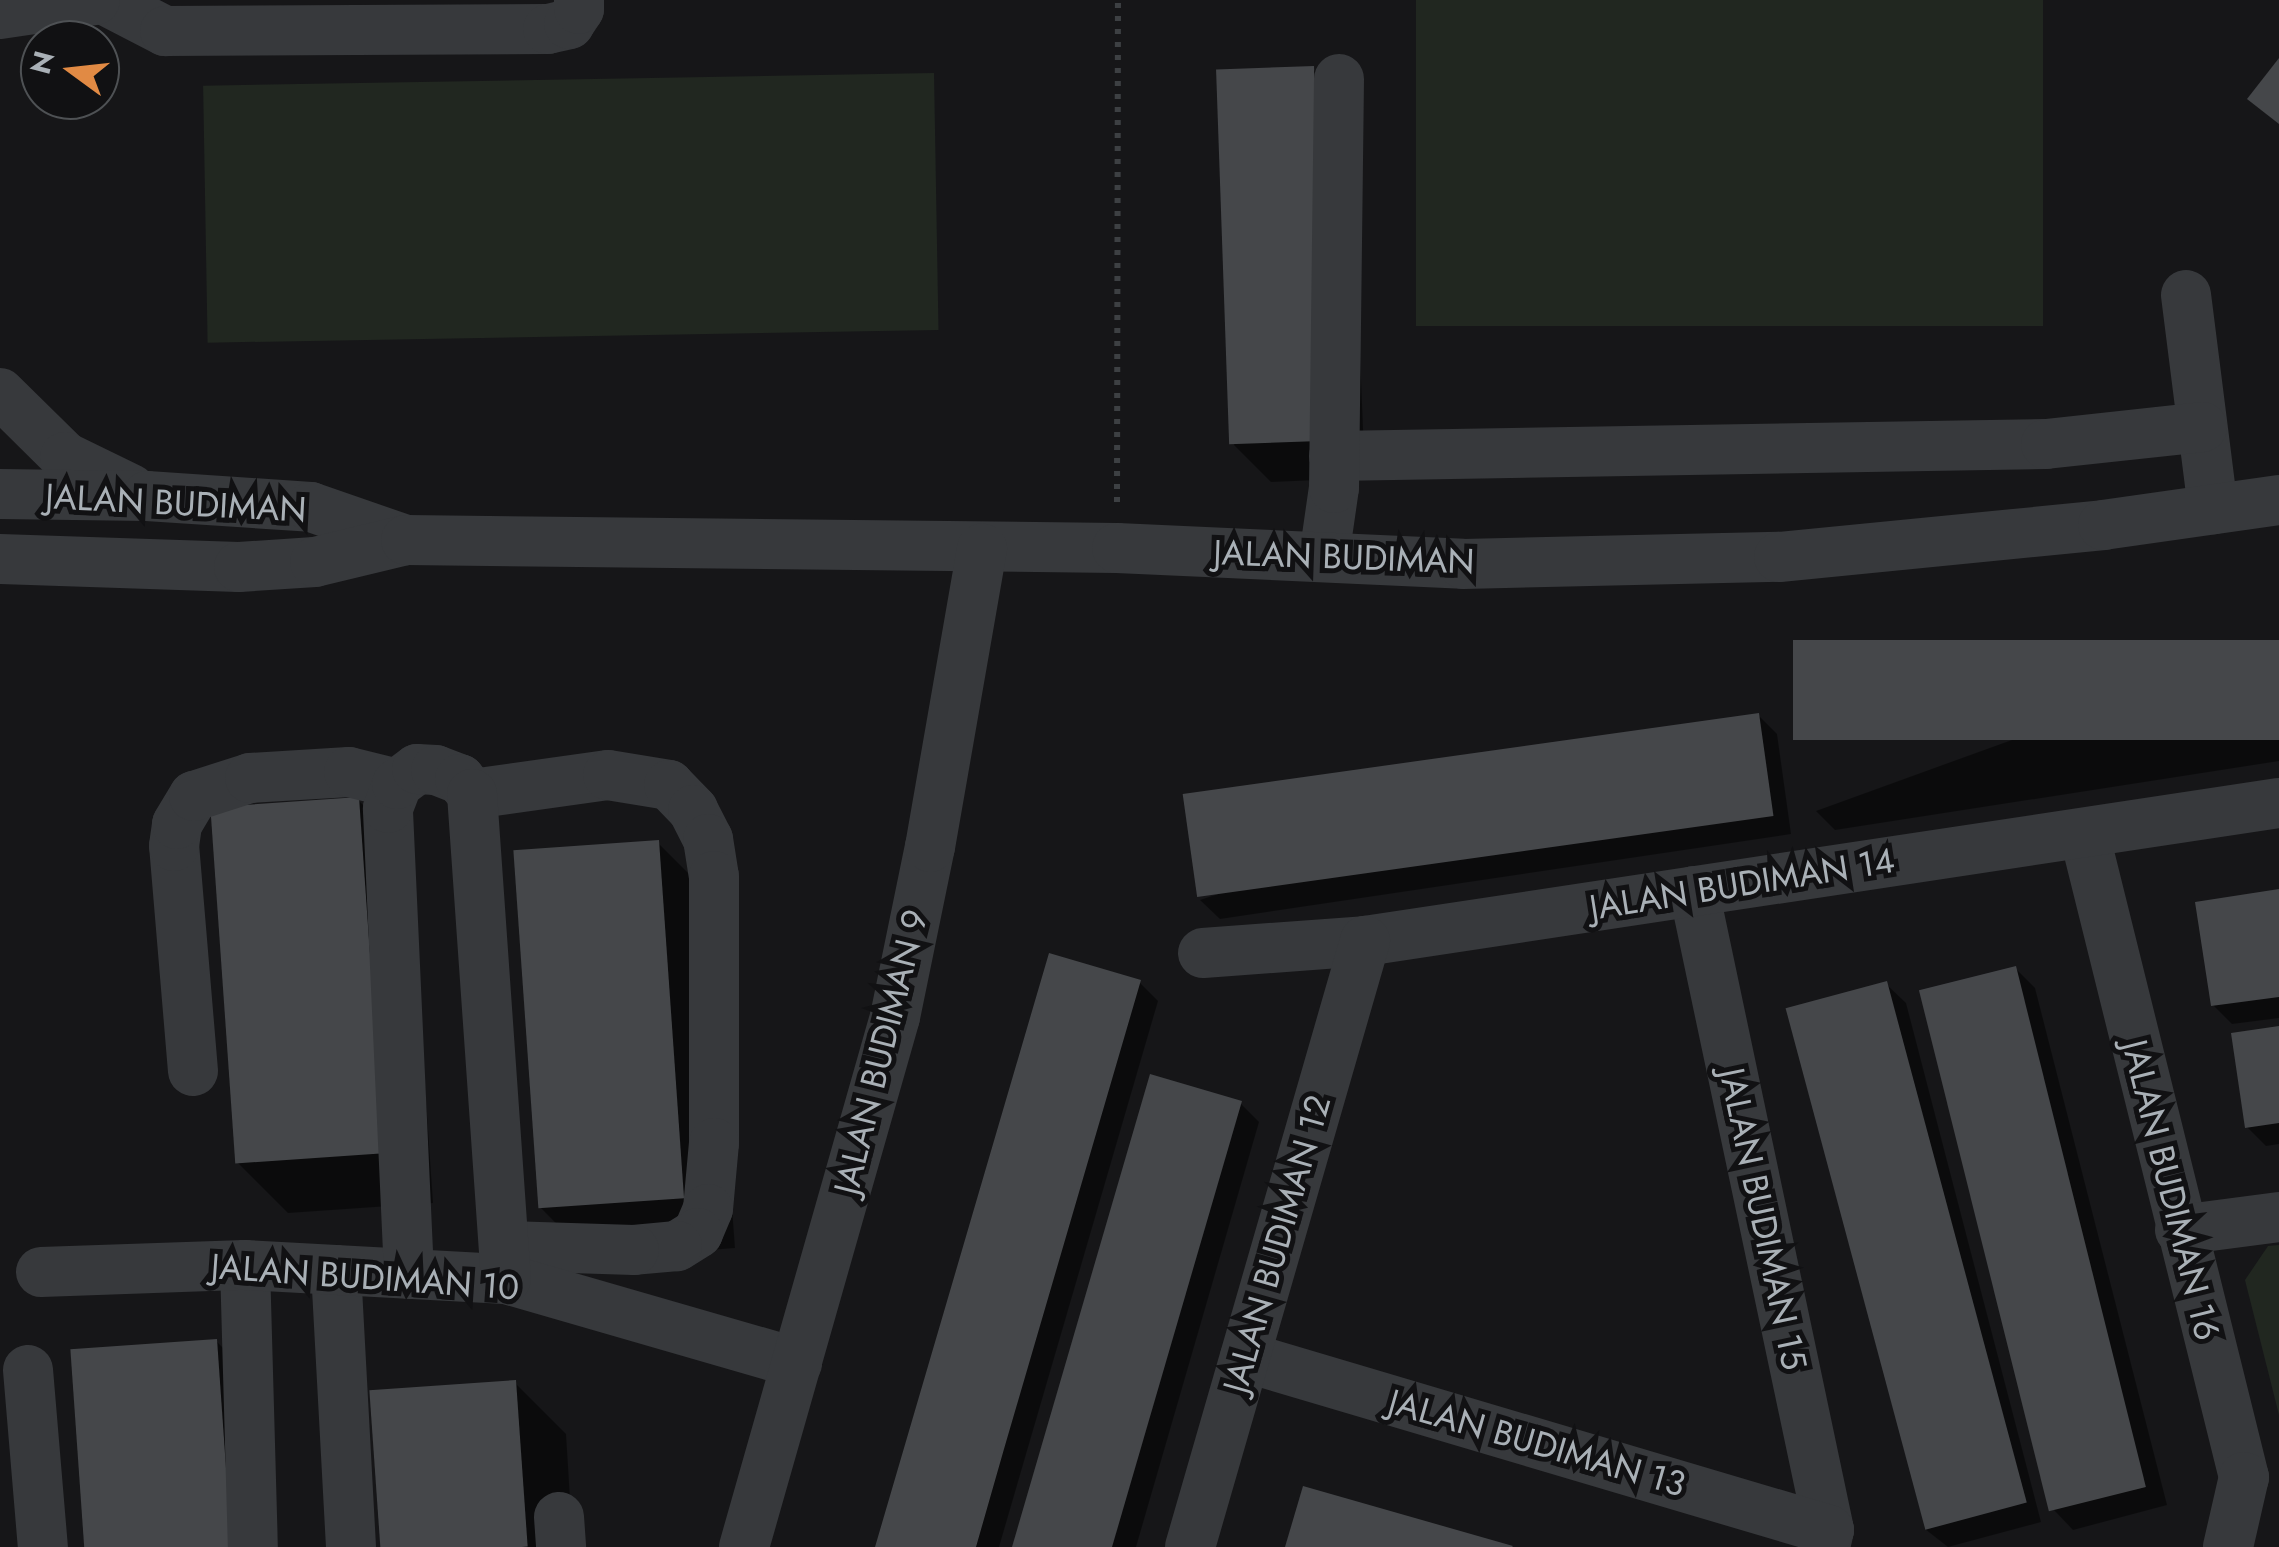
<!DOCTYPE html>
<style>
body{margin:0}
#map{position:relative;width:2279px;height:1547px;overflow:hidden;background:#161618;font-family:Jost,sans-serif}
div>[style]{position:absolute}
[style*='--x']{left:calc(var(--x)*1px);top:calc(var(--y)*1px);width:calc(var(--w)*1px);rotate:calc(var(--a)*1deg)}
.green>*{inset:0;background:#212720;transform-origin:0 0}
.shadow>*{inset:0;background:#0007}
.building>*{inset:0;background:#45474a;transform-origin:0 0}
.path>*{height:6px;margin-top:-3px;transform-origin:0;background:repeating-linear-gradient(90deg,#3d4043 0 5px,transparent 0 13px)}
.minor>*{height:50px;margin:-25px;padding:0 25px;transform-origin:25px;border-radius:25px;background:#37393c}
span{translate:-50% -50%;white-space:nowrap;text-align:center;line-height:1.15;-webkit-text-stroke:10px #111113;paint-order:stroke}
.street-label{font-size:35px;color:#a9b0b6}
.north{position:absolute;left:20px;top:20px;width:100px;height:100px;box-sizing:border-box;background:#111113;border:2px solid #4e5154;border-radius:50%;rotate:285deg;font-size:28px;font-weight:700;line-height:40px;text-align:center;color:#a9b0b6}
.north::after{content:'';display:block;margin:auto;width:35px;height:45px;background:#e18a44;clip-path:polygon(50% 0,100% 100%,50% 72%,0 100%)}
</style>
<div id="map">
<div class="green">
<i style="left:1416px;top:0;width:627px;height:326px"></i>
<i style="left:934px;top:73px;width:257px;height:731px;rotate:89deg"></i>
<i style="clip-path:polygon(2279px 1245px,2279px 1415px,2245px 1280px,2268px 1246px)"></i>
</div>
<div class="shadow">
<i style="clip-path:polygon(1313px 69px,1350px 106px,1365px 478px,1271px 482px,1234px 445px)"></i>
<i style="clip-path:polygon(2279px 643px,2279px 761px,1835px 830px,1816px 811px)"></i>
<i style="clip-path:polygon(1758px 715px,1777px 734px,1791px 834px,1220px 919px,1200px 900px)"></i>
<i style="clip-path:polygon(358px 800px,409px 850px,433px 1203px,288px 1213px,237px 1162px)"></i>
<i style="clip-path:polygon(658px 843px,709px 894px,735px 1248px,591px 1259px,541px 1208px)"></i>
<i style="clip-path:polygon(2279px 892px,2279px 1018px,2232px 1024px,2213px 1005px)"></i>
<i style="clip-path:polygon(2016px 969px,2035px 988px,2167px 1505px,2073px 1530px,2054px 1510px)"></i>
<i style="clip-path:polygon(1139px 982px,1158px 1001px,999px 1547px,877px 1547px)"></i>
<i style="clip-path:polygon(1886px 984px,1906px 1003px,2041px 1522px,1948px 1547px,1925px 1529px)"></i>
<i style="clip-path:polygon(2279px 1029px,2279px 1144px,2266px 1146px,2247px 1127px)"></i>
<i style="clip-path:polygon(1240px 1103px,1259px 1122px,1136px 1547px,1014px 1547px)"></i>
<i style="clip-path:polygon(216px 1341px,267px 1392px,278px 1547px,87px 1547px)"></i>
<i style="clip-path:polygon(515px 1383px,566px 1434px,573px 1547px,382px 1547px)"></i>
</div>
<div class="building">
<i style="clip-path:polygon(2279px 58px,2279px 124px,2247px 99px)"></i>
<i style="left:1314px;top:66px;width:375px;height:98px;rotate:88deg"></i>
<i style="left:2279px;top:640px;width:100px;height:486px;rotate:90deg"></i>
<i style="left:1759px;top:713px;width:104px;height:582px;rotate:82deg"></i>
<i style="left:359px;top:797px;width:357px;height:149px;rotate:86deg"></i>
<i style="left:659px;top:840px;width:359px;height:146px;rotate:86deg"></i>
<i style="clip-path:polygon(2279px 889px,2279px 997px,2211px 1006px,2195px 902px)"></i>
<i style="clip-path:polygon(1049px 953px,1141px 980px,1004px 1449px,976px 1547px,875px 1547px)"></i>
<i style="left:2016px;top:966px;width:537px;height:100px;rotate:76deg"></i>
<i style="left:1887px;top:981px;width:540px;height:105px;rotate:75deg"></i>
<i style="clip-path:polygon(2279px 1026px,2279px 1123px,2245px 1128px,2231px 1033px)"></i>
<i style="clip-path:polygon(1150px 1074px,1242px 1101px,1117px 1530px,1112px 1547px,1012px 1547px)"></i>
<i style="left:217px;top:1339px;width:209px;height:147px;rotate:86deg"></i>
<i style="left:516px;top:1380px;width:167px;height:147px;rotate:86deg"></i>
<i style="clip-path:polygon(1303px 1486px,1513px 1546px,1512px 1547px,1285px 1547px)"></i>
</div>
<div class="path">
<i style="--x:1117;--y:502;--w:502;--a:-89.89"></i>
</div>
<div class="minor">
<i style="--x:105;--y:0;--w:68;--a:27.3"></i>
<i style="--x:165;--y:31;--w:383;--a:-0.3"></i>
<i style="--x:548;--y:29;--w:22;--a:-13"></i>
<i style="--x:569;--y:24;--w:18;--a:-56"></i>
<i style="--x:579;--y:9;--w:9;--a:-90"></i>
<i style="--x:0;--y:14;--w:96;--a:-8.4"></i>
<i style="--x:2186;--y:295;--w:216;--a:82.8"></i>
<i style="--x:0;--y:393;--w:91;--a:44.6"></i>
<i style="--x:65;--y:457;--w:73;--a:25.9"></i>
<i style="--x:1334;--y:456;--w:712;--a:-0.97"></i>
<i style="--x:2046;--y:444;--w:157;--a:-6.2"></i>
<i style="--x:0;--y:494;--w:147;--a:0.8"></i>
<i style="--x:147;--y:496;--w:164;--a:3.8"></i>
<i style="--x:311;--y:507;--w:101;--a:19.2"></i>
<i style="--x:1324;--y:557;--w:70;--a:-81.8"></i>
<i style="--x:1334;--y:488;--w:409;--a:-89.3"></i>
<i style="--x:0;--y:559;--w:239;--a:1.9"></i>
<i style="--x:239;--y:567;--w:76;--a:-3.8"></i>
<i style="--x:315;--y:562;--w:94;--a:-13.6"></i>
<i style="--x:406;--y:540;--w:711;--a:0.64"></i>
<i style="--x:1117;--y:548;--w:346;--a:2.6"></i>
<i style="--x:1463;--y:564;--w:316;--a:-1.3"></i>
<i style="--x:1779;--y:557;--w:326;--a:-5.6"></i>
<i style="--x:2103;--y:525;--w:178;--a:-8.1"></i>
<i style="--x:472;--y:794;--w:137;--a:-8"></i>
<i style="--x:608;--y:775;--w:62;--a:9.3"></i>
<i style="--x:669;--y:785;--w:35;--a:46"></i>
<i style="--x:693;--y:810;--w:33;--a:63"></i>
<i style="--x:708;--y:839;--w:37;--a:81"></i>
<i style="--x:714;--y:876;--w:267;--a:90"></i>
<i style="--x:714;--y:1143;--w:66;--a:95.2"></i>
<i style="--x:708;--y:1209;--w:26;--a:113"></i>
<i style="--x:698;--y:1233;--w:25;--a:148"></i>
<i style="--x:677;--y:1246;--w:43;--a:174.7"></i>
<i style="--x:634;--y:1250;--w:129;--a:-178.2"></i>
<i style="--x:2084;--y:833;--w:664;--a:76.05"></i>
<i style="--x:2244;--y:1477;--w:72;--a:102.9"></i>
<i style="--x:1694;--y:891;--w:653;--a:78.07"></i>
<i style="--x:1829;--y:1530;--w:17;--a:103"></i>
<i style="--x:1203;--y:953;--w:162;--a:-4.2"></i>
<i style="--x:1365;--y:941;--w:924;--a:-8.59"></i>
<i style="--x:193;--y:1071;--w:226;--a:-94.8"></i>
<i style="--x:174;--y:846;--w:22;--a:-82"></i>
<i style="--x:177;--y:824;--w:33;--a:-59"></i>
<i style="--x:194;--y:796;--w:59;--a:-17.8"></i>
<i style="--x:250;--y:778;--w:99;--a:-3.5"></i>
<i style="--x:349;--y:772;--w:49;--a:14"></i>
<i style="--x:2180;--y:1230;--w:100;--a:-7.5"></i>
<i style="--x:245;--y:1265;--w:282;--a:88.4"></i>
<i style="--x:336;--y:1270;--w:277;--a:86.9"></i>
<i style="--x:41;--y:1272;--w:204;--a:-2"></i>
<i style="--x:245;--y:1265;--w:261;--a:3.1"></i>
<i style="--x:506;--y:1279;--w:303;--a:16.1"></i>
<i style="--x:409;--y:1274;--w:466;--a:-92.6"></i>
<i style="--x:388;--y:808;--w:26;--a:-69"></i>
<i style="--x:397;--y:784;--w:25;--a:-37"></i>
<i style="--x:417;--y:769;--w:19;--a:3"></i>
<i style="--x:436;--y:770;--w:26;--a:21"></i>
<i style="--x:460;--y:779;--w:19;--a:51"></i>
<i style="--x:472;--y:794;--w:486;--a:86"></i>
<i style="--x:1245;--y:1357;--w:609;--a:16.5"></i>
<i style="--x:28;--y:1370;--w:178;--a:85.2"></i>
<i style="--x:559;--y:1517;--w:30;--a:86"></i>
<i style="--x:744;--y:1547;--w:551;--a:-74.1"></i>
<i style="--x:895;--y:1017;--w:174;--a:-78.4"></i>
<i style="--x:930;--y:847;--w:303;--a:-80.1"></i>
<i style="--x:1190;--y:1547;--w:631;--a:-73.89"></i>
</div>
<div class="street-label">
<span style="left:176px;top:503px;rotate:3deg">JALAN BUDIMAN</span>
<span style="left:1344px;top:557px;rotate:2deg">JALAN BUDIMAN</span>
<span style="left:1742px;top:884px;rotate:-9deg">JALAN BUDIMAN 14</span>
<span style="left:881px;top:1052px;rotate:-76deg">JALAN BUDIMAN 9</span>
<span style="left:2171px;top:1190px;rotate:76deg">JALAN BUDIMAN 16</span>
<span style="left:1763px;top:1219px;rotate:78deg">JALAN BUDIMAN 15</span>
<span style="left:1277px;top:1244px;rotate:-74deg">JALAN BUDIMAN 12</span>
<span style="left:365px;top:1277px;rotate:4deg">JALAN BUDIMAN 10</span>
<span style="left:1537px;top:1443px;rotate:16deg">JALAN BUDIMAN 13</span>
</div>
<div class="north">N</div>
</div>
